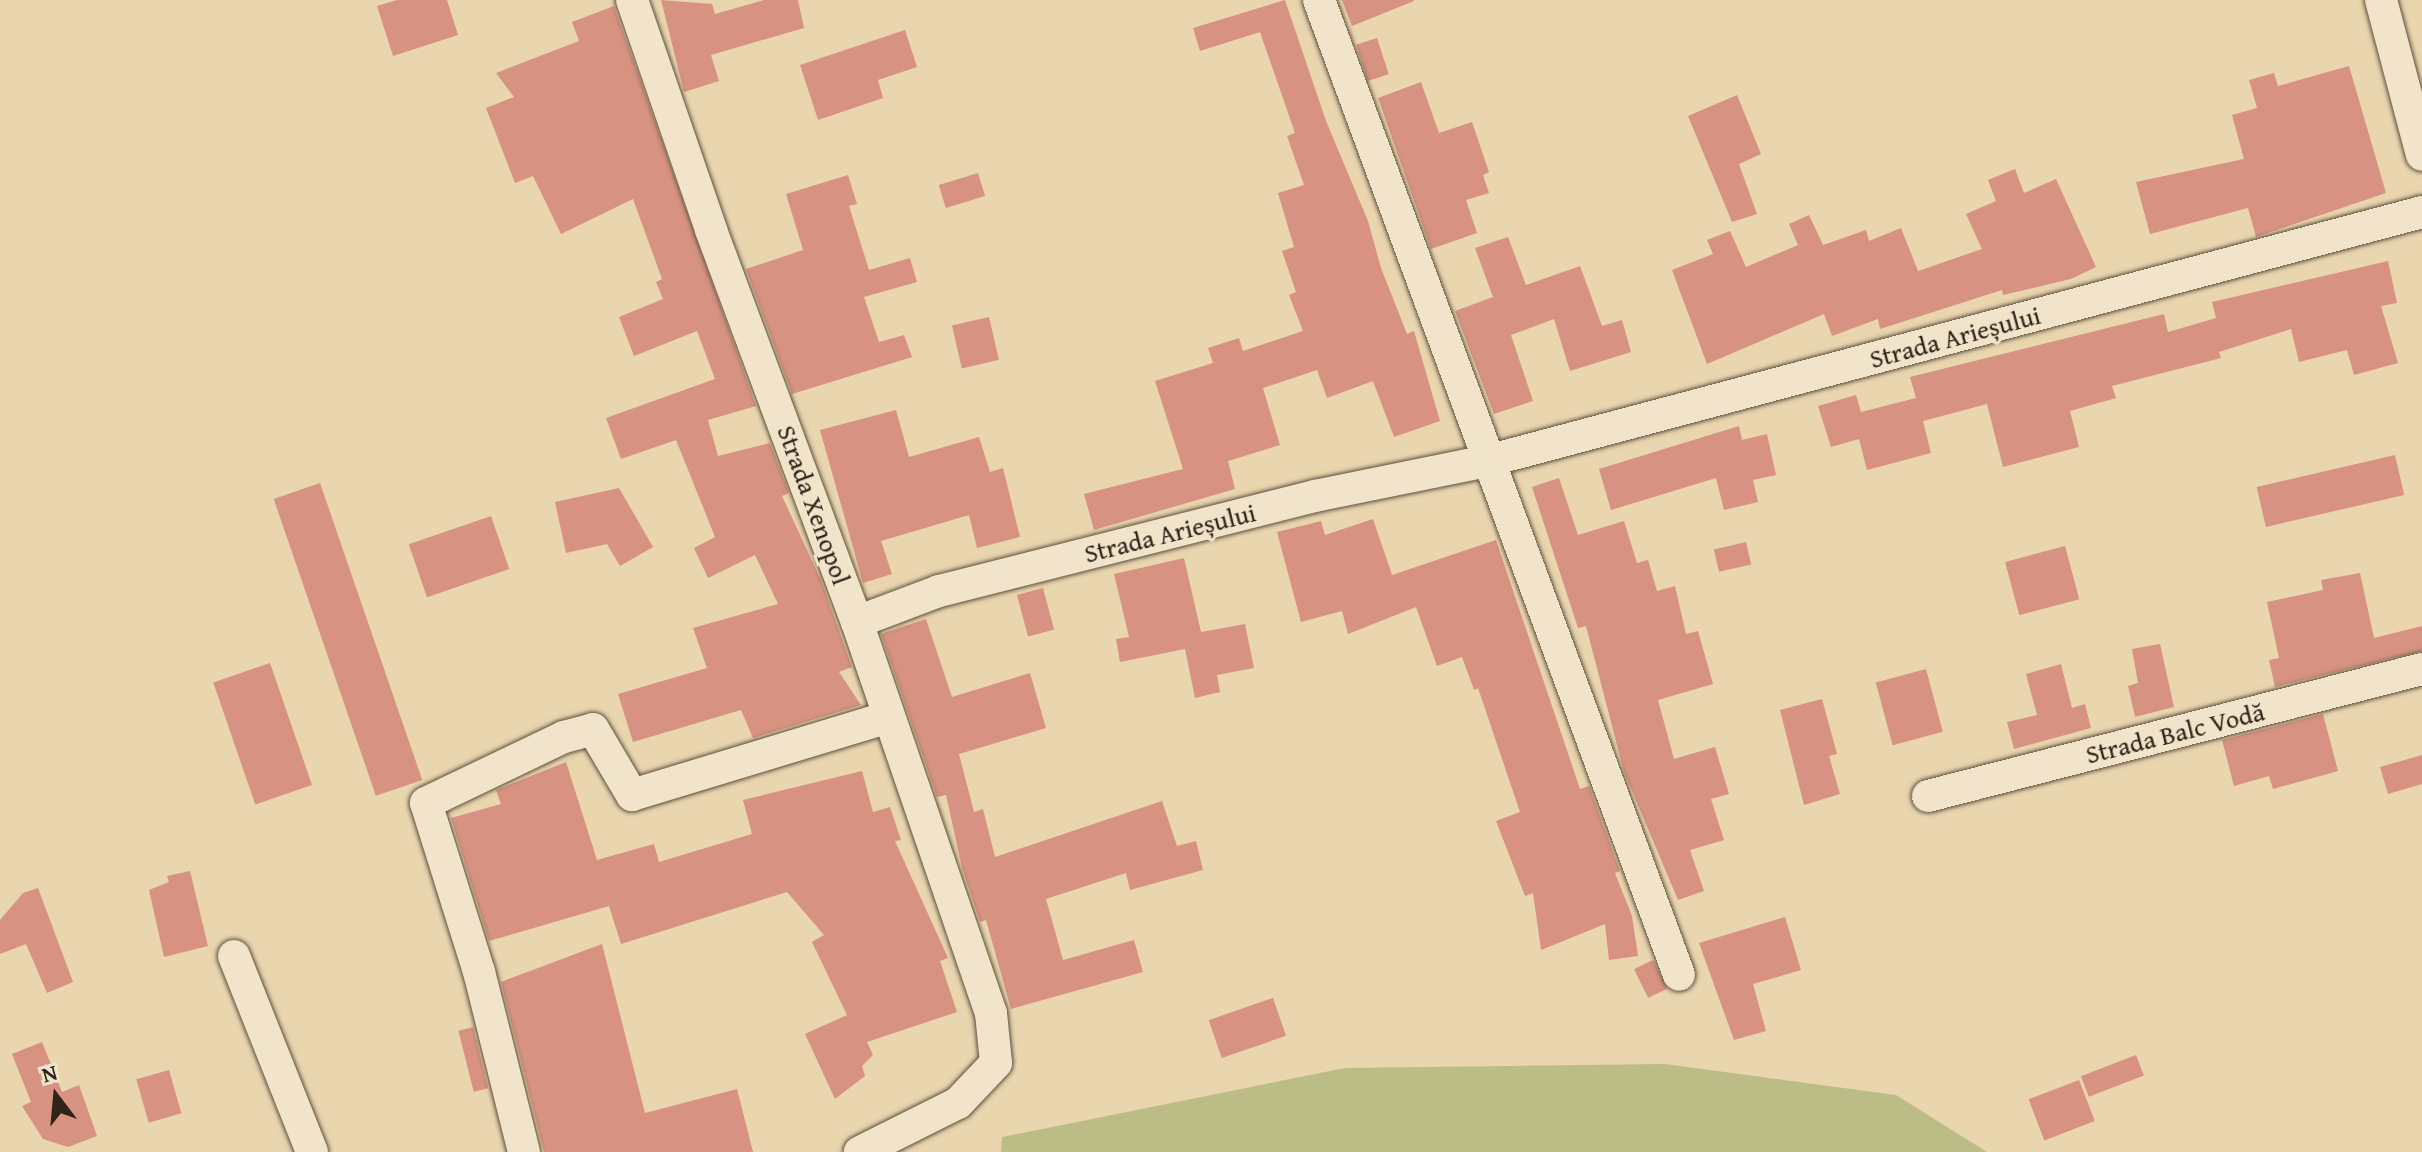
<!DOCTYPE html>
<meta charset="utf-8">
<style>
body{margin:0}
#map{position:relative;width:2422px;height:1152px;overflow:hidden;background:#e9d5ae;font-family:"Gentium Book Plus",serif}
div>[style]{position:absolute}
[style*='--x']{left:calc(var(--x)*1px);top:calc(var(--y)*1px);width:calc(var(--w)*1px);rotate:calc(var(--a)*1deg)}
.green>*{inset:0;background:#bcbc86}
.building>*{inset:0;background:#d79281;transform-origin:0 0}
.roads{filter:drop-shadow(0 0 2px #5e503f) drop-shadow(0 0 2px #5e503f)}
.minor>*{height:32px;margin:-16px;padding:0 16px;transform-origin:16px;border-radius:16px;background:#f1e4ca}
span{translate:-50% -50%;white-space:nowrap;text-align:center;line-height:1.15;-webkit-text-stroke:6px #f1e4ca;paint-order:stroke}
.street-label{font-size:26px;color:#2f231a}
.north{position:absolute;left:16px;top:1056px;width:80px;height:80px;-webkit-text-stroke:6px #f1e4ca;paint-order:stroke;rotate:344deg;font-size:22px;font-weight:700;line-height:32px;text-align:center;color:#2f231a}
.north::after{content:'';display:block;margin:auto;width:28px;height:36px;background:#2f231a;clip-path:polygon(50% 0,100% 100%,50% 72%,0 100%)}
</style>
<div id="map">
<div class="green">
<i style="clip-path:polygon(1665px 1064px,1896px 1095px,1987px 1152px,1001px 1152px,1002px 1137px,1345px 1068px)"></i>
</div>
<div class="building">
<i style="clip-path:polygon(397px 0,447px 0,458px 35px,393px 56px,377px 6px)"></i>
<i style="clip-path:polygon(661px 0,712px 4px,715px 14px,764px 0,798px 0,804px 28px,711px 55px,719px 81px,684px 92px)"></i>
<i style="clip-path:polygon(1285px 0,1326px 121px,1368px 221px,1381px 268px,1407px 334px,1414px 331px,1440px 421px,1394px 437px,1373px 381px,1327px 398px,1317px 370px,1263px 388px,1280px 445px,1228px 461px,1235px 489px,1094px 530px,1084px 494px,1183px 469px,1155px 381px,1213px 363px,1208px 348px,1239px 338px,1243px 351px,1303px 331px,1289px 295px,1296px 292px,1282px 251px,1294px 247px,1278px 193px,1304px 185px,1287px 136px,1295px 133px,1260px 32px,1200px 51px,1193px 28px)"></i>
<i style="clip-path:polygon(1342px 0,1414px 0,1414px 1px,1352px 26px)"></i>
<i style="clip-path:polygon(614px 6px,756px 406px,708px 420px,718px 456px,770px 443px,789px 493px,782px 496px,821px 580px,852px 667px,839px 672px,861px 705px,753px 738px,741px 710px,633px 742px,618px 694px,707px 668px,693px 628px,778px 604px,755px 555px,708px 578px,694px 548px,715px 537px,676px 440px,621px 459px,606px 418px,715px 379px,697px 331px,634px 356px,619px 317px,663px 299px,656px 282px,662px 279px,633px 199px,561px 234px,533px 176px,515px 183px,486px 108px,514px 97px,496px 73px,579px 41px,572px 22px)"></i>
<i style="clip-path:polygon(905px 30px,917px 67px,878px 80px,883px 98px,818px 120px,800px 65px)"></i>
<i style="left:1377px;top:38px;width:38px;height:22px;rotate:72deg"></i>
<i style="clip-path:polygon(2349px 66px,2386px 193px,2256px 237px,2248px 208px,2150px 234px,2136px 182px,2244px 159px,2232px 115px,2257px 108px,2249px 80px,2274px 73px,2278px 86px)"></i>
<i style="clip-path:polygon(1421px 82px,1439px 133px,1472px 122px,1489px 172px,1483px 175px,1489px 193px,1466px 200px,1477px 233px,1431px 249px,1378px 98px)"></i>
<i style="clip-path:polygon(1737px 95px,1761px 154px,1739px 164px,1757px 214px,1732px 222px,1688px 116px)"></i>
<i style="clip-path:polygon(2015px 169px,2024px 193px,2056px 179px,2096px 267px,2071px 279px,2003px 295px,2002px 290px,1880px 329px,1878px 319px,1832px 336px,1824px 314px,1707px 364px,1672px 270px,1713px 254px,1707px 240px,1730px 231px,1746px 267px,1798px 245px,1789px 224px,1809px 215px,1823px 245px,1866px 230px,1869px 241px,1901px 228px,1918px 271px,1982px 249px,1966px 214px,1996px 201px,1988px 180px)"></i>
<i style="left:978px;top:173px;width:24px;height:41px;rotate:73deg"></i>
<i style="clip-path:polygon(848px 175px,857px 204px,849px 206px,869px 270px,910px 258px,917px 282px,864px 297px,879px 342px,904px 335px,912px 357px,792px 394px,746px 269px,803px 250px,786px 194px)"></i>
<i style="clip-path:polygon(1508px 237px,1526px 285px,1580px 266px,1602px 326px,1622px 320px,1631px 352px,1570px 371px,1554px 319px,1511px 335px,1533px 401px,1494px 414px,1455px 311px,1493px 297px,1475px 248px)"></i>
<i style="clip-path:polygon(2388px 261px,2397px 303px,2381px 306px,2398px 363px,2354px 375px,2347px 350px,2299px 362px,2291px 329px,2219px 352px,2221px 358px,2112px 386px,2116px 398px,2070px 411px,2079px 447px,2003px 467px,1987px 404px,1923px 421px,1931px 453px,1867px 470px,1859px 439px,1831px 447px,1818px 406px,1856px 395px,1861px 412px,1916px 398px,1910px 377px,2164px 314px,2168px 332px,2216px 318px,2212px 302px)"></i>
<i style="left:989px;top:317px;width:44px;height:38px;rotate:77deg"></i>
<i style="clip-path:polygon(896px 410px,909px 457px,979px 437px,990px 472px,1003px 468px,1020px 537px,977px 548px,969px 515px,881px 541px,892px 574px,863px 583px,820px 430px)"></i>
<i style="clip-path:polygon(1739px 426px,1742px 440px,1767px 434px,1776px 475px,1753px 480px,1758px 502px,1724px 510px,1716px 478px,1611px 510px,1599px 469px)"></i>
<i style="left:2395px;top:455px;width:41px;height:142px;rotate:77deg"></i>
<i style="clip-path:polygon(1559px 478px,1578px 535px,1624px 521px,1637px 563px,1648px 560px,1657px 591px,1675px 586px,1686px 634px,1698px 631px,1713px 684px,1658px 700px,1674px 759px,1715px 747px,1729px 794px,1711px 799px,1724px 840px,1690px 850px,1704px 891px,1678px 900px,1624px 772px,1586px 626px,1578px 628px,1532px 487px)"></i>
<i style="left:320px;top:483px;width:314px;height:49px;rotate:71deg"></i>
<i style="clip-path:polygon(619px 488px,653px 547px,620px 566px,607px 544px,566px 553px,555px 502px)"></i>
<i style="left:491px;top:516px;width:56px;height:87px;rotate:71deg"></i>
<i style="clip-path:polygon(1373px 519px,1392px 575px,1496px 540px,1580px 789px,1589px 786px,1620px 871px,1615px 873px,1632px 916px,1638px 956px,1609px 960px,1605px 924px,1541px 950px,1533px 893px,1525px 896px,1496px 821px,1520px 812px,1478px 688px,1474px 690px,1462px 657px,1437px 666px,1416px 607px,1348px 634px,1342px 611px,1301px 622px,1277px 532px,1321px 521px,1325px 535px)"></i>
<i style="left:1746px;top:542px;width:23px;height:33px;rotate:77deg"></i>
<i style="left:2065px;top:546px;width:55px;height:62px;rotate:75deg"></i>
<i style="clip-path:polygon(1184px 558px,1201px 632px,1245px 624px,1254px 668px,1217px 675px,1220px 692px,1195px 698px,1185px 649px,1120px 662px,1116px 639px,1129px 637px,1114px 574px)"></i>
<i style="clip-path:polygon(2360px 573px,2374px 638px,2422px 626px,2422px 651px,2275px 687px,2269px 660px,2279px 658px,2267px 602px,2323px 590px,2321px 580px)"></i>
<i style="left:1043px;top:588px;width:43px;height:27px;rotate:75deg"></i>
<i style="clip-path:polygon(926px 619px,952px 697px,1030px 673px,1046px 728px,959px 754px,974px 812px,983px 809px,995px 857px,1162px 801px,1177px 846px,1196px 841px,1203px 870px,1130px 890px,1126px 873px,1046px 899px,1063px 960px,1134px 940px,1143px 972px,1011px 1009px,986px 920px,980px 922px,962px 868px,946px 795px,937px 797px,881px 634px)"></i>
<i style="clip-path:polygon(2160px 644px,2174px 707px,2135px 717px,2128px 686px,2138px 683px,2132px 649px)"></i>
<i style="left:270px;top:663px;width:129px;height:60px;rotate:71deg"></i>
<i style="clip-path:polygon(2061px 664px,2072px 708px,2085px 704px,2091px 728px,2014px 749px,2007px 722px,2037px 715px,2026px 674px)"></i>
<i style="left:1926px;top:669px;width:65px;height:52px;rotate:75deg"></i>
<i style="clip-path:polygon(1822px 699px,1837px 754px,1829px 756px,1840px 794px,1804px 805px,1780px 710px)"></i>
<i style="clip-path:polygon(2323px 714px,2338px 771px,2273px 789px,2269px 776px,2234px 786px,2222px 740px)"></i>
<i style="clip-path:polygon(2422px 755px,2422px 784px,2388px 794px,2380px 767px)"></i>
<i style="clip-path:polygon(566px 762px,597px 860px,654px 844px,659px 862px,752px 834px,743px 800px,862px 771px,873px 812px,890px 807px,901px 840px,895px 841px,948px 958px,940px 961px,957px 1012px,867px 1042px,873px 1055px,862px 1066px,865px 1076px,835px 1099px,805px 1034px,847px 1015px,812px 942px,824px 935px,787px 892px,621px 944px,609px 906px,489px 941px,451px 818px,501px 804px,496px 790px)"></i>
<i style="clip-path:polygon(190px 871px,208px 946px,164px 957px,149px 890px,169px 882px,167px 876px)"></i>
<i style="clip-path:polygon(38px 888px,73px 982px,47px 993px,26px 944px,0 954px,0 920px,23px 893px)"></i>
<i style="clip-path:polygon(1785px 917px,1801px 970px,1753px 984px,1766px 1031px,1734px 1040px,1699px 943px)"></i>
<i style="clip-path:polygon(602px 944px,645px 1113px,737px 1089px,753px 1152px,544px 1152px,501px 982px)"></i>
<i style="left:1653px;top:960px;width:32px;height:21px;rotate:64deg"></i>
<i style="left:1273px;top:998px;width:40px;height:68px;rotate:71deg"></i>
<i style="left:473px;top:1027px;width:63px;height:15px;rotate:76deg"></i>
<i style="clip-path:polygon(42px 1042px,62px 1092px,79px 1085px,97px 1136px,68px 1147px,43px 1139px,22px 1106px,31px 1102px,12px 1054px)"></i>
<i style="left:2136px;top:1055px;width:22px;height:59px;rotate:69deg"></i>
<i style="left:169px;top:1070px;width:45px;height:34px;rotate:74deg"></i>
<i style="left:2079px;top:1080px;width:44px;height:54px;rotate:69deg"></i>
</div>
<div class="roads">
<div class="minor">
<i style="--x:632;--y:0;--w:243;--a:71"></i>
<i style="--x:711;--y:230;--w:418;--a:69.6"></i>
<i style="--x:857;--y:622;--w:413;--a:71.1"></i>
<i style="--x:991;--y:1013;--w:50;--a:84.3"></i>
<i style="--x:996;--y:1063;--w:55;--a:133.5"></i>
<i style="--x:958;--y:1103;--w:110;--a:153.4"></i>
<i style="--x:1319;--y:0;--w:1039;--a:69.73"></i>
<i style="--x:2381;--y:0;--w:160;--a:75.2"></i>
<i style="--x:857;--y:622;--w:88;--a:-20.7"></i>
<i style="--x:939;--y:591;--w:388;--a:-14.2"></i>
<i style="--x:1315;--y:496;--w:176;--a:-11.5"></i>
<i style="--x:1487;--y:461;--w:968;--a:-14.91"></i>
<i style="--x:1928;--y:796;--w:510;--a:-14.42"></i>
<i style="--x:234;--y:956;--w:211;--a:68.3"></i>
<i style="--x:524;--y:1152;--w:186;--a:-104"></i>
<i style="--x:479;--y:972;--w:177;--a:-107.4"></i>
<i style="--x:426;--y:803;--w:153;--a:-25.6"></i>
<i style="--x:564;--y:737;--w:30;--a:-15"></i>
<i style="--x:593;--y:729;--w:77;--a:59.4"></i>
<i style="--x:632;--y:795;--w:268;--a:-16.9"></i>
</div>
</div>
<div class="street-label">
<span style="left:1955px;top:337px;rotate:-15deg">Strada Arieșului</span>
<span style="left:814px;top:505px;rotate:70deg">Strada Xenopol</span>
<span style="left:1170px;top:533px;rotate:-14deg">Strada Arieșului</span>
<span style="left:2175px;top:733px;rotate:-14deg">Strada Balc Vodă</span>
</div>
<div class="north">N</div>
</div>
